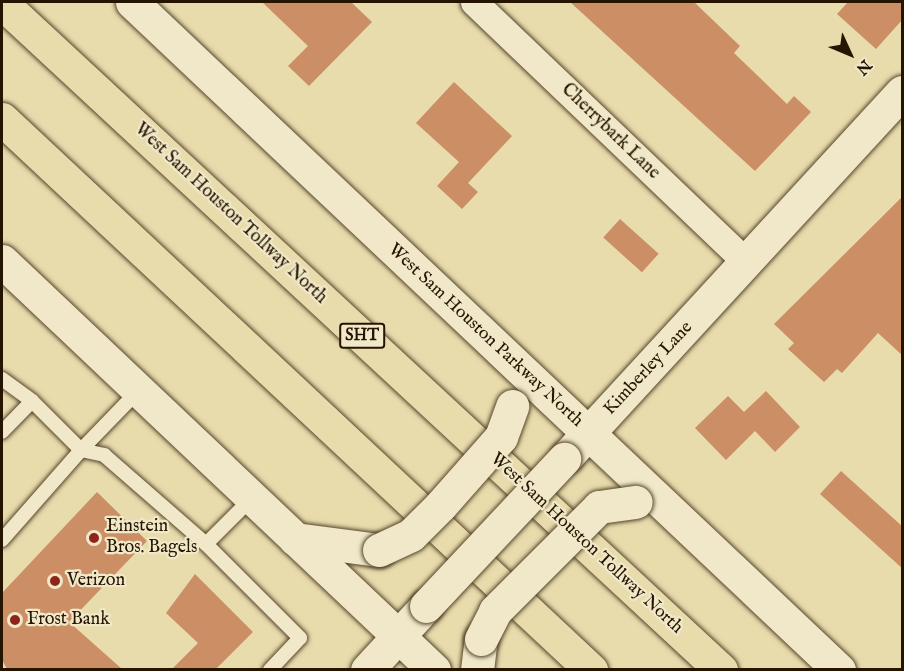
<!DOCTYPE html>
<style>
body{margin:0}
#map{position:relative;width:904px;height:671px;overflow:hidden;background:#e8dbac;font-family:"IM FELL English",serif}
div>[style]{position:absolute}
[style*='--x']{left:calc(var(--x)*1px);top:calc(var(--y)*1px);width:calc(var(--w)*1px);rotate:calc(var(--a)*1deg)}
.building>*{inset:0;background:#cc8e65;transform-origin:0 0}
.roads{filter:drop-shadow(0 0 2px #56462b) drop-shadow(0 0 2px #56462b)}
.service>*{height:14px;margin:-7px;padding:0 7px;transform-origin:7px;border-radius:7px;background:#f0e8c9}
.minor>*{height:27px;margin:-13.5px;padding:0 13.5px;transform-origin:13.5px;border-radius:13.5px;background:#f0e8c9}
.tertiary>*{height:33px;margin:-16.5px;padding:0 16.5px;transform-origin:16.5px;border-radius:16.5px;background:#f0e8c9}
.secondary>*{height:33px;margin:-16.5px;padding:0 16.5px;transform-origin:16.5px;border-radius:16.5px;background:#f0e8c9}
.motorway>*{height:33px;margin:-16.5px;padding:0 16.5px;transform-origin:16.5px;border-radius:16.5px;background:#e8dbac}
.bridges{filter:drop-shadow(0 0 2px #56462b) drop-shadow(0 0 2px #56462b)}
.tertiary-bridge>*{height:33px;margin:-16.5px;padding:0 16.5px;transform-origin:16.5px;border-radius:16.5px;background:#f0e8c9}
.secondary-bridge>*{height:33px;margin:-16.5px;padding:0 16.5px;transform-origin:16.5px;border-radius:16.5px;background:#f0e8c9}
.dots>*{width:16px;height:16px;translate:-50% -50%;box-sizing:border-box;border:3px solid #f0e8c9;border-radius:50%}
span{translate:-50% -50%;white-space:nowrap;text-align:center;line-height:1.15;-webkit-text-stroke:4.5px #f0e8c9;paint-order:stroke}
.shield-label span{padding:2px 4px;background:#f0e8c9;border:2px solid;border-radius:4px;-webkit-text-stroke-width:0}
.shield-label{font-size:16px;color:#251500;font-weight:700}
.street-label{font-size:18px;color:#251500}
.poi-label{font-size:18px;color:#251500}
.left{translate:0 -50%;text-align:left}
.frame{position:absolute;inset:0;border:3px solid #251500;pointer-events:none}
.north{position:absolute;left:820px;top:24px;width:60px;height:60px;-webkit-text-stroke:4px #f0e8c9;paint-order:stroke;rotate:134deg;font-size:16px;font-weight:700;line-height:24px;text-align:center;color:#251500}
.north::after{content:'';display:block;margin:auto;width:21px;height:27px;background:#251500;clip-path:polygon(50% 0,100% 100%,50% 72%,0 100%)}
</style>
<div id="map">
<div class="building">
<i style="clip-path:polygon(262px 2px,351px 2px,372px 22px,309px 86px,288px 66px,308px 46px)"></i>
<i style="clip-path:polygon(570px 2px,694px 2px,740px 46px,734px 53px,787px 104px,794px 96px,811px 112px,755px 171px)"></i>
<i style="clip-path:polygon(848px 2px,903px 2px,903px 19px,876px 49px,837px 14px)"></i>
<i style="clip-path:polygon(454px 82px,512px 136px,468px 183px,478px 192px,462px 209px,437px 186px,459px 162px,416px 123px)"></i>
<i style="clip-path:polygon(903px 196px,903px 356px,878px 333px,842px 373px,837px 369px,824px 382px,788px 349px,794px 343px,774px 324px)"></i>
<i style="left:620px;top:219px;width:52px;height:25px;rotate:42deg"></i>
<i style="clip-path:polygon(766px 391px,800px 427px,775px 452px,755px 431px,726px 460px,695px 428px,728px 396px,744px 412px)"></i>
<i style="clip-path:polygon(841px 471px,903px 527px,903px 569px,820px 494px)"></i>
<i style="clip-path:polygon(97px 492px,147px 541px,69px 622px,122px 669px,7px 669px,2px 660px,2px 593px)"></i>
<i style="clip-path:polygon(195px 574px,253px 632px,216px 669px,172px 669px,198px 643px,166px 613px)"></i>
</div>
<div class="roads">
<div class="service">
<i style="--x:2;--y:379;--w:37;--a:36"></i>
<i style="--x:2;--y:432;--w:43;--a:-45.9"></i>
<i style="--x:32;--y:401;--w:69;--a:45"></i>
<i style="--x:81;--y:450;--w:82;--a:-46"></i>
<i style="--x:252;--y:498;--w:65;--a:135"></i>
<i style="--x:206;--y:544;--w:133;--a:45"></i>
<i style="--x:300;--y:638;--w:44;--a:133.2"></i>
<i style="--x:2;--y:540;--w:120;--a:-48.7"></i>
<i style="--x:81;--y:450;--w:24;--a:12"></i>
<i style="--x:104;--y:455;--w:135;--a:41.1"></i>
</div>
<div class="minor">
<i style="--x:474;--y:2;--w:378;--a:43.7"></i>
</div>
<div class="tertiary">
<i style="--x:568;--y:455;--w:493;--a:-47.4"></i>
<i style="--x:367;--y:670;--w:87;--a:-47.3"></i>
</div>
<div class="secondary">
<i style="--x:132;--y:2;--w:973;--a:43.38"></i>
<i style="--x:2;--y:261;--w:595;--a:43.43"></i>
<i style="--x:295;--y:539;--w:85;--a:7.5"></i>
<i style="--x:477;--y:670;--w:31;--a:-83"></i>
</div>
<div class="motorway">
<i style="--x:2;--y:3;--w:981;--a:42.85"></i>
<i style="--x:2;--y:119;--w:807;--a:43.09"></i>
</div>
</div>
<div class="bridges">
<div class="tertiary-bridge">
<i style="--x:426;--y:606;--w:202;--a:-46.8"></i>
</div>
<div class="secondary-bridge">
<i style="--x:379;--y:550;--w:35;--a:-25"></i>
<i style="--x:411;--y:535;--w:42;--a:-45"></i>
<i style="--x:441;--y:505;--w:91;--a:-48.6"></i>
<i style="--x:501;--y:437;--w:33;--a:-70"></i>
<i style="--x:481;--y:639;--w:31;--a:-63"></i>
<i style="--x:495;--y:611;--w:147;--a:-45"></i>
<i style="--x:599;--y:507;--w:37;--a:-8"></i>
</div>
</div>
<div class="dots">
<i style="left:94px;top:538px;background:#8f2418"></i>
<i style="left:55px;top:581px;background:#8f2418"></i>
<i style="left:15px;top:620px;background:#8f2418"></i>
</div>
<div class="shield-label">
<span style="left:362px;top:336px">SHT</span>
</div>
<div class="street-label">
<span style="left:610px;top:132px;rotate:44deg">Cherrybark Lane</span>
<span style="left:230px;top:214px;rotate:43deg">West Sam Houston Tollway North</span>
<span style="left:485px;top:336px;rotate:43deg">West Sam Houston Parkway North</span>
<span style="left:649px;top:369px;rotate:-47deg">Kimberley Lane</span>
<span style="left:586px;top:544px;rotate:43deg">West Sam Houston Tollway North</span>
</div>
<div class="poi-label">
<span class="left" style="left:106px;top:538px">Einstein<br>Bros. Bagels</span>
<span class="left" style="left:67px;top:581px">Verizon</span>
<span class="left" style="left:27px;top:620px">Frost Bank</span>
</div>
<div class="frame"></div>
<div class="north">N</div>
</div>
